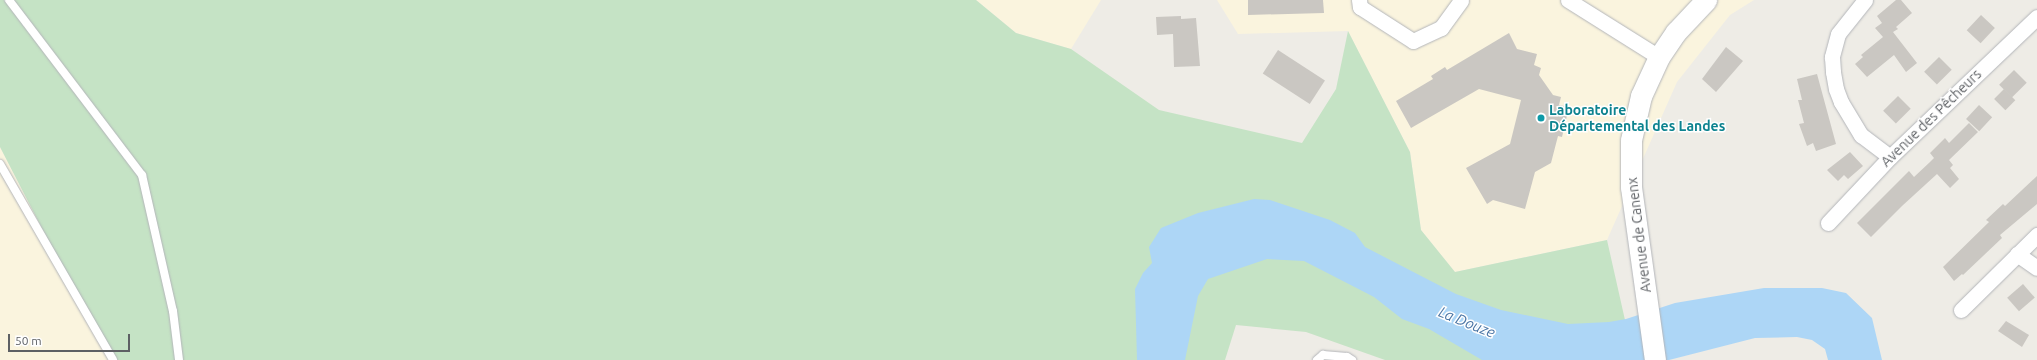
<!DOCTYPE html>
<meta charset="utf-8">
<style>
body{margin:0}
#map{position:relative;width:2037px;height:360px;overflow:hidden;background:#eeece6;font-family:Ubuntu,sans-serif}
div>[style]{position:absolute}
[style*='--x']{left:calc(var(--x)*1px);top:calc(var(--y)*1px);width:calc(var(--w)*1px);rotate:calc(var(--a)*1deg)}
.commercial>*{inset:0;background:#faf4de}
.green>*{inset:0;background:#c5e3c5}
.water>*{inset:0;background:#add6f6}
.building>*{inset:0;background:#cac7c2;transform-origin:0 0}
.roads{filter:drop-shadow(0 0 1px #b3b5b9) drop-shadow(0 0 1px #b3b5b9)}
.service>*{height:8px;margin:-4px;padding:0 4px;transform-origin:4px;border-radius:4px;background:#fff}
.minor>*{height:15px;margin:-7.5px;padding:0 7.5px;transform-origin:7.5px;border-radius:7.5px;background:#fff}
.secondary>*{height:21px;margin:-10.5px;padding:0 10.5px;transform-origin:10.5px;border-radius:10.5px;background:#fff}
.dots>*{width:11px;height:11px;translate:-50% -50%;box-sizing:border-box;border:2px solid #fff;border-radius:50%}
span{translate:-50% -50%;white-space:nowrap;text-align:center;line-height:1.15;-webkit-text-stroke:3px #fff;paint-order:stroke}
.culture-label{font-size:14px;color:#0d838f;font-weight:700}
.left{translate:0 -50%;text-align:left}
.street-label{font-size:14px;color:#5d6064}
.water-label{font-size:15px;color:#4c77a6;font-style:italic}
.scale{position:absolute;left:8px;top:334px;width:122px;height:18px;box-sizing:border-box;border:2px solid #5d6064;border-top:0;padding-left:5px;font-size:12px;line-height:14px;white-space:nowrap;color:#5d6064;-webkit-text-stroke:3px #fff;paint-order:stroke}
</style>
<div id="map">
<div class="commercial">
<i style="clip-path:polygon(976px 0,1101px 0,1071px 49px,1016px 33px)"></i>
<i style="clip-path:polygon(1217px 0,1754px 0,1730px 15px,1677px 82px,1607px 240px,1455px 272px,1421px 230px,1410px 152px,1348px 31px,1238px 34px)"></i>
<i style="clip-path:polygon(0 147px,110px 360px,0 360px)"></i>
</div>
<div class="green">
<i style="clip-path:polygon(0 0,976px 0,1016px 33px,1071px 49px,1159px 110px,1302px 143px,1336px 89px,1348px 31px,1410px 152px,1421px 230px,1455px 272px,1607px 240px,1634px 360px,1385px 360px,1306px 332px,1236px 325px,1225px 360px,110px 360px,0 147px)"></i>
</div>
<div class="water">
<i style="clip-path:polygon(1254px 199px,1270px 200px,1330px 220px,1355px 233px,1365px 247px,1456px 294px,1501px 310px,1568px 324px,1609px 322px,1626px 319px,1675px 303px,1764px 288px,1822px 288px,1846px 293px,1872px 318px,1882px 360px,1828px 360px,1825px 349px,1812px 340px,1797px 337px,1755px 338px,1669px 360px,1482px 360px,1429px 329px,1402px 319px,1374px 297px,1304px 261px,1267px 259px,1208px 279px,1198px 296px,1185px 360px,1137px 360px,1135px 289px,1143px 273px,1152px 263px,1149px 247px,1161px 228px,1198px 213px)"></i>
</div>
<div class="building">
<i style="clip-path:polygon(1248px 0,1323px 0,1324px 13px,1248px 15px)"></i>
<i style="clip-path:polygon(1896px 0,1901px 0,1912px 13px,1896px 27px,1898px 29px,1893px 32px,1917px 63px,1906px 72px,1894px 55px,1867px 77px,1855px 64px,1863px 57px,1861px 55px,1883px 37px,1875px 28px,1882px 23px,1877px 16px)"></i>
<i style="left:1981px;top:15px;width:19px;height:21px;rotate:43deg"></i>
<i style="clip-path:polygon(1181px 16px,1181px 19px,1196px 18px,1200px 66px,1174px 67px,1173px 34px,1157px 35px,1156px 17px)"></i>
<i style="clip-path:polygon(1509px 33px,1517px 49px,1537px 54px,1534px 65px,1541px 68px,1539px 75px,1553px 95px,1561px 97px,1559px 105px,1569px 107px,1562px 137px,1558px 136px,1551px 163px,1535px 172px,1525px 209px,1493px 200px,1487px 204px,1466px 168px,1510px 144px,1521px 100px,1479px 89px,1411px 128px,1396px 101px,1433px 79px,1431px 76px,1445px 67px,1447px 70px)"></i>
<i style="clip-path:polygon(1726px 47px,1743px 61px,1716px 92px,1702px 79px)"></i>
<i style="left:1278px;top:50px;width:56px;height:28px;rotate:33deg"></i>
<i style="left:1939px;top:57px;width:18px;height:21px;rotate:45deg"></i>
<i style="left:2014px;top:70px;width:18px;height:21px;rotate:45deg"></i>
<i style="clip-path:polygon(1817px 74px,1836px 144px,1816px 151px,1813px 143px,1807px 146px,1799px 124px,1804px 123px,1798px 100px,1802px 100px,1797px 79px)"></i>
<i style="left:2004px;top:89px;width:16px;height:14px;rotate:45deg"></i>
<i style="left:1898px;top:96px;width:18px;height:21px;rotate:45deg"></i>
<i style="left:1979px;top:105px;width:18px;height:19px;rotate:43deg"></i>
<i style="clip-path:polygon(1969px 123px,1978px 132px,1949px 160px,1953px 165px,1950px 168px,1959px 179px,1950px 188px,1937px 174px,1902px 206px,1871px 237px,1857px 223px,1909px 171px,1914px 177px,1930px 162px,1934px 158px,1930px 153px,1945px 138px,1949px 143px)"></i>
<i style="clip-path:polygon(1850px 152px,1863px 166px,1848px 179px,1844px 175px,1838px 181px,1827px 170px)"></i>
<i style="clip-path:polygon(2037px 176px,2037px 204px,2000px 235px,2002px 238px,1963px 275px,1962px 274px,1954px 281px,1943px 267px,1989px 222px,1986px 220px,2003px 204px,2005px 206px)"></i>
<i style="left:2023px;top:284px;width:18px;height:21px;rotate:49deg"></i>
<i style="clip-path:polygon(2006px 321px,2029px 335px,2022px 347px,1998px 331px)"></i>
</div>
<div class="roads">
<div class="service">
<i style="--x:9;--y:0;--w:220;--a:52.8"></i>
<i style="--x:142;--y:175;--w:139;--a:77.2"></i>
<i style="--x:173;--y:311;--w:49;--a:83"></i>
<i style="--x:0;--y:164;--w:226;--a:60"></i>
<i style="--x:1317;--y:360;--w:8;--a:-40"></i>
<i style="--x:1323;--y:355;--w:24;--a:5"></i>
<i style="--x:1347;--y:357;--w:6;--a:31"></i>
</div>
<div class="minor">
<i style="--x:1359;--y:0;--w:7;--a:82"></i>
<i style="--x:1360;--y:7;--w:63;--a:32.7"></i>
<i style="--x:1413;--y:41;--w:31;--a:-25"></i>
<i style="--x:1441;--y:28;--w:34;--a:-54"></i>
<i style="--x:1568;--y:0;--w:107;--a:32.1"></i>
<i style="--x:1865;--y:0;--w:43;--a:128.5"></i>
<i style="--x:1838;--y:34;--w:24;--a:105"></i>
<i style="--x:1832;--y:57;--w:15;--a:86"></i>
<i style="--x:1833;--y:72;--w:17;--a:80"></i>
<i style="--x:1836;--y:89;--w:14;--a:69"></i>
<i style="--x:1841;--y:102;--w:39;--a:59"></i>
<i style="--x:1861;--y:135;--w:36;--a:37"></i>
<i style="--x:1828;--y:223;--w:91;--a:-46.8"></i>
<i style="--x:1890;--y:157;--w:203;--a:-43.6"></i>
<i style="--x:2017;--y:254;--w:24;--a:35"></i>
<i style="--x:1961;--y:310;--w:107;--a:-44.6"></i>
</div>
<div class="secondary">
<i style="--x:1655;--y:360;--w:175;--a:-97.9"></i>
<i style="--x:1631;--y:187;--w:47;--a:-90"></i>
<i style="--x:1631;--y:140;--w:45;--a:-77.2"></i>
<i style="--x:1641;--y:96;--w:43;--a:-65.2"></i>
<i style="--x:1659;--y:57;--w:30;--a:-56"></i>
<i style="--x:1676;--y:32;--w:44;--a:-46.8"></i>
</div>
</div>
<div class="dots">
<i style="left:1541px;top:118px;background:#0f9aa8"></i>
</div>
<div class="culture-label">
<span class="left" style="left:1549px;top:118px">Laboratoire<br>Départemental des Landes</span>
</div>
<div class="street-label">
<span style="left:1931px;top:118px;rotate:-44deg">Avenue des Pêcheurs</span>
<span style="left:1639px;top:235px;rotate:-97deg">Avenue de Canenx</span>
</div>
<div class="water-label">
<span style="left:1467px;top:322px;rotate:22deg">La Douze</span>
</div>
<div class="scale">50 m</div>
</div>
